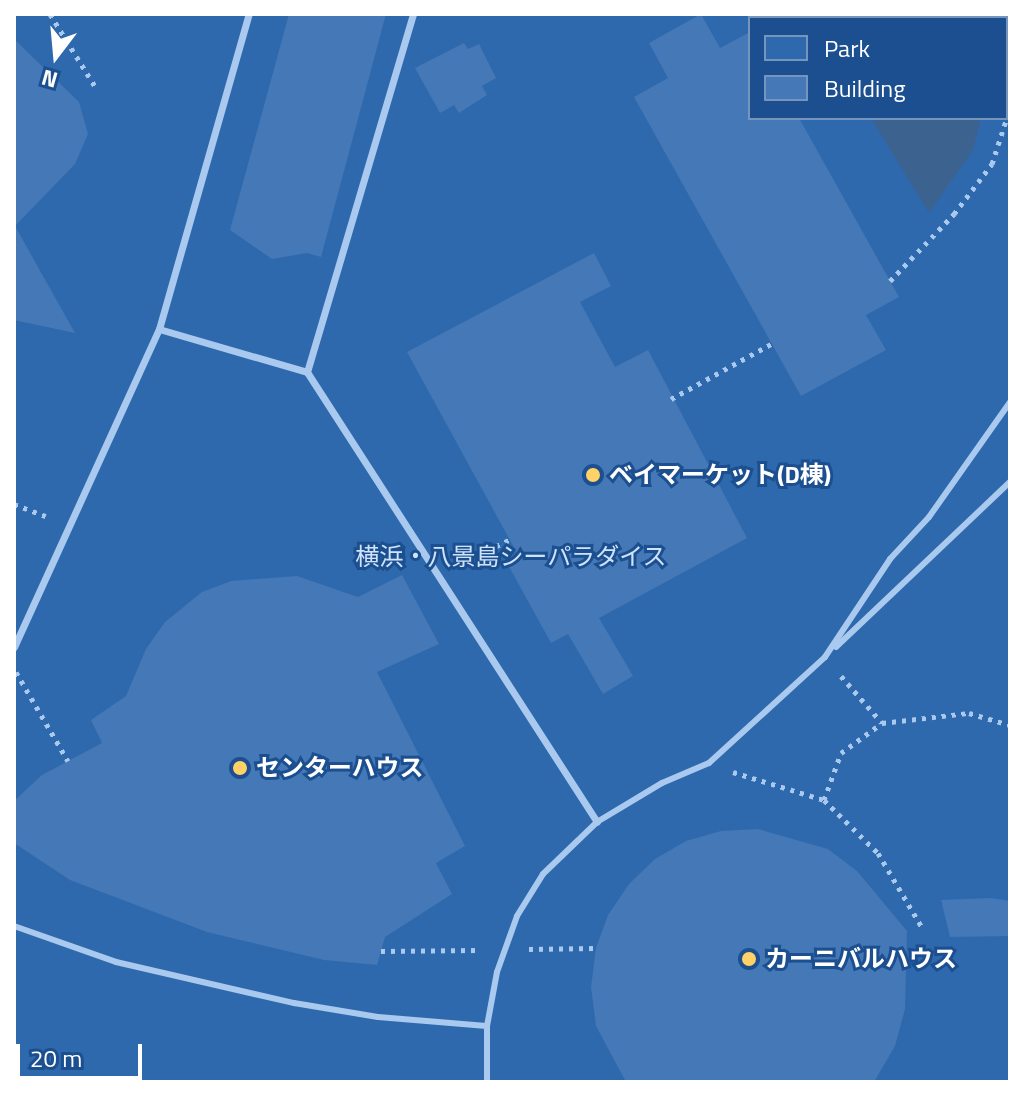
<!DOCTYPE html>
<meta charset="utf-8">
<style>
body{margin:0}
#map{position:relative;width:1024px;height:1096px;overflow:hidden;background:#1b4f8f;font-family:"Titillium Web","Noto Sans JP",sans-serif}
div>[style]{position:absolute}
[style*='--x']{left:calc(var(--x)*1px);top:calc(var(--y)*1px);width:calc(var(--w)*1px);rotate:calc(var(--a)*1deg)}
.green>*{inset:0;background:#2e69ad}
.water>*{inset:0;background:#3c6290}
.building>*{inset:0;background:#4478b7}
.path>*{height:5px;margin-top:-2.5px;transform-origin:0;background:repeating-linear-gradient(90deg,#a9c9ee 0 4px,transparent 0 10px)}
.service>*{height:6px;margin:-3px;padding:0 3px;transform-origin:3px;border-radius:3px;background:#a9c9ee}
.pedestrian>*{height:7px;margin:-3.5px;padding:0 3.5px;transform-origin:3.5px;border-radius:3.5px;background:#a9c9ee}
.dots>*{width:22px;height:22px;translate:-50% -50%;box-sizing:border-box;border:4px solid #1b4f8f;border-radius:50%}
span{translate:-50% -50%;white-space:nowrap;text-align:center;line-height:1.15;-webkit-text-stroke:6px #1b4f8f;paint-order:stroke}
.poi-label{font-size:24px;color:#fff;font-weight:700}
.left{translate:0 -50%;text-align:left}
.park-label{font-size:24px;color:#cfe3fa}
.frame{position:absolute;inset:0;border:16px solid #fff;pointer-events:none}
.legend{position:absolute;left:748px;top:16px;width:260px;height:104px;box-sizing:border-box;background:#1b4f8f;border:2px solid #7695bc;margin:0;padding:10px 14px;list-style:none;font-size:24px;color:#fff}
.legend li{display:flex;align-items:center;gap:16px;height:40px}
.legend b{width:40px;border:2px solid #7695bc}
.north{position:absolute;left:16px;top:16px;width:80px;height:80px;-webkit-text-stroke:6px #1b4f8f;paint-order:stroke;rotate:196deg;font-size:22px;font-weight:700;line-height:32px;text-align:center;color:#fff}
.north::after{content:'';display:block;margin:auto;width:28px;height:36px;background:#fff;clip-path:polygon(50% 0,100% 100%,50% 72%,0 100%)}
.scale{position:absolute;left:16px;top:1044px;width:126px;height:36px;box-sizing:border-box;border:4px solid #fff;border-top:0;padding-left:10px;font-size:24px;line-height:28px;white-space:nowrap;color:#fff;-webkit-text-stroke:6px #1b4f8f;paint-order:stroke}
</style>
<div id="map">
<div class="green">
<i style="clip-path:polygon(evenodd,14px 14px,1010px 14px,1010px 1082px,14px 1082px,14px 14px,750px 18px,1006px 18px,1006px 118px,750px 118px,750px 18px)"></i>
</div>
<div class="water">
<i style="clip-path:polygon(871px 118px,981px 118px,973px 150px,929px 213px)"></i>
</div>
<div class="building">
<i style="clip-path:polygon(289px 14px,386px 14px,321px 257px,307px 253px,272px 259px,230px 230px)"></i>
<i style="clip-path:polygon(701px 14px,720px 48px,750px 32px,750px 118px,799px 118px,899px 297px,866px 315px,886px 350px,801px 396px,634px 97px,668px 78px,649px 43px)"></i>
<i style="clip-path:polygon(14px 39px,79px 102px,88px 134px,75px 164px,15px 226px,75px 333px,14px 320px)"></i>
<i style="clip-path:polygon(464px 43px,468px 49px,479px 44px,496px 78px,482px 86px,487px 95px,459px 113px,454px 105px,440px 113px,415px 68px)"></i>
<i style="clip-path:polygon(594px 253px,611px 286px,580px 302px,615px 367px,648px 350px,747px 538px,599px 618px,633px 676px,603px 694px,568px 634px,551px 643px,506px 561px,517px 553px,407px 352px)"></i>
<i style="clip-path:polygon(402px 575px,439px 644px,377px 672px,465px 846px,436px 863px,452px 894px,385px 937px,377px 965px,324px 960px,207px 932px,70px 880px,14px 843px,14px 801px,42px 775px,102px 743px,91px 720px,126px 696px,146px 649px,165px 622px,202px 592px,231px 581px,297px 576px,358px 597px)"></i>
<i style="clip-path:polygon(758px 829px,828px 849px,857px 871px,907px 931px,905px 1009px,895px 1046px,874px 1082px,626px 1082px,596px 1026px,591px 987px,596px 948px,608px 915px,629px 884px,655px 859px,686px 841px,721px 831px)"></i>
<i style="clip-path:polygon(991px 898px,1010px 901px,1010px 936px,950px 937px,941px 900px)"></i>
</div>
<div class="path">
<i style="--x:50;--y:14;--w:87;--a:58.1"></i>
<i style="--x:890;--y:281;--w:93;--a:-46.3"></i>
<i style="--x:954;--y:214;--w:63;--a:-52.8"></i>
<i style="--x:992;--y:164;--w:59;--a:-72.2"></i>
<i style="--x:671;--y:399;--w:114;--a:-28.8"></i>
<i style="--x:14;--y:504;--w:34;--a:21"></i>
<i style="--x:460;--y:564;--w:55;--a:-26.1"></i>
<i style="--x:16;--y:672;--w:103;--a:59.7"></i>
<i style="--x:841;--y:676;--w:62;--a:48.9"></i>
<i style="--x:733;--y:772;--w:95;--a:17.1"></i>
<i style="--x:824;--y:800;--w:76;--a:44.5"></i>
<i style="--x:878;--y:853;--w:88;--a:59.4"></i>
<i style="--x:824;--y:800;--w:50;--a:-70.1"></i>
<i style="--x:841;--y:753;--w:51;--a:-36.2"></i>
<i style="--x:882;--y:723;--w:88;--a:-6.6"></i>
<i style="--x:969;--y:713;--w:43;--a:16.3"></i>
<i style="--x:529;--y:949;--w:67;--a:-0.9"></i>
<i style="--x:381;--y:951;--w:98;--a:-0.6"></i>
<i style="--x:14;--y:1076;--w:21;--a:17"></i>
</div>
<div class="service">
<i style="--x:836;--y:647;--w:240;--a:-43.5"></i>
<i style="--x:14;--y:926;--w:108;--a:19.4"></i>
<i style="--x:116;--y:962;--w:183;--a:13"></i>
<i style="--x:294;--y:1003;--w:85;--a:9.5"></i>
<i style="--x:378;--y:1017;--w:109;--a:4.7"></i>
<i style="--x:487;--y:1082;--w:56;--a:-90"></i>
<i style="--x:487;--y:1026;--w:55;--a:-79.5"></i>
<i style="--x:497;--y:972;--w:59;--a:-70.3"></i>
<i style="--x:517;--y:916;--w:49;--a:-58.2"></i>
<i style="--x:543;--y:874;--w:75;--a:-43.9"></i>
<i style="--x:597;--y:822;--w:76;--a:-31"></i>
<i style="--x:662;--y:783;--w:51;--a:-23.1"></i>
<i style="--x:709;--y:763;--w:157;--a:-42.4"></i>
<i style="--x:825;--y:657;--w:118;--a:-56.4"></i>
<i style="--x:890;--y:559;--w:57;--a:-47.1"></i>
<i style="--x:929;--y:517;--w:141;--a:-54.8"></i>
</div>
<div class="pedestrian">
<i style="--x:159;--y:329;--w:328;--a:-74.1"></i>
<i style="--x:307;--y:372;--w:373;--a:-73.5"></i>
<i style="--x:14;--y:647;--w:349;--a:-65.5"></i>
<i style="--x:159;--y:329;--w:154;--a:16.2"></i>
<i style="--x:307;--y:372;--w:535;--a:57.2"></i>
</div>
<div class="dots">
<i style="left:593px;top:475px;background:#ffd166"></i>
<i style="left:240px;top:768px;background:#ffd166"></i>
<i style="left:749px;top:959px;background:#ffd166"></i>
</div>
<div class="poi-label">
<span class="left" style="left:609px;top:475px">ベイマーケット(D棟)</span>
<span class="left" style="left:256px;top:768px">センターハウス</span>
<span class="left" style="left:765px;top:959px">カーニバルハウス</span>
</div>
<div class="park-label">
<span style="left:511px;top:557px">横浜・八景島シーパラダイス</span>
</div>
<div class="frame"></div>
<ul class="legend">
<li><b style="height:22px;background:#2e69ad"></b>Park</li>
<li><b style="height:22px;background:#4478b7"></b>Building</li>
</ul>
<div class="north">N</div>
<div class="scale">20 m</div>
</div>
